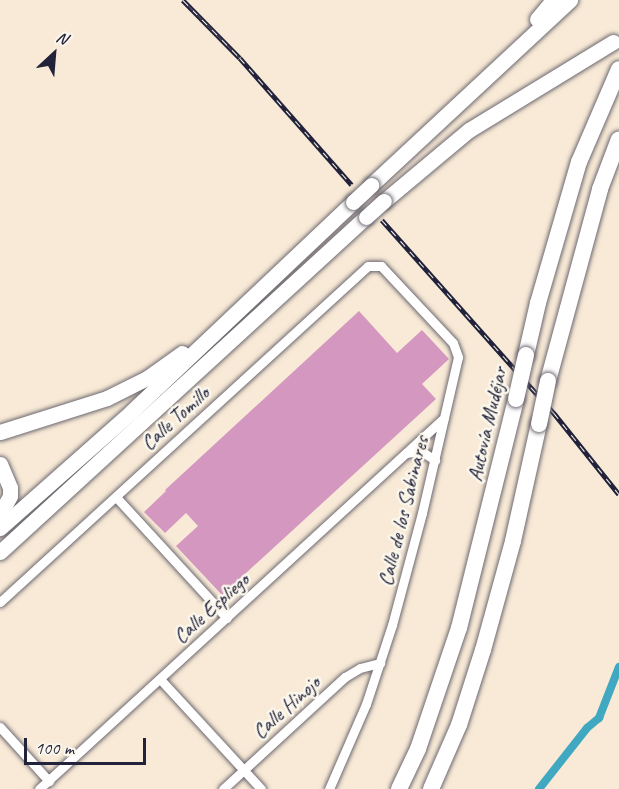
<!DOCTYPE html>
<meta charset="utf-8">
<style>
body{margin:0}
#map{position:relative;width:619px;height:789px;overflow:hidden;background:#f8ead6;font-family:Caveat,sans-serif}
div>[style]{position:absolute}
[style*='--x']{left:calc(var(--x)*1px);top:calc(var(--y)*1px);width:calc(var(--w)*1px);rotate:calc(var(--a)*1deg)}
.canal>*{height:8px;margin:-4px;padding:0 4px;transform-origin:4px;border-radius:4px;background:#41a8c1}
.building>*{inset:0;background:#d498c0}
.roads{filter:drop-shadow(0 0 2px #6d6871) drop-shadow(0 0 2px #6d6871)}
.minor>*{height:9px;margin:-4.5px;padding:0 4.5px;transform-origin:4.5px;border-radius:4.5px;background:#fff}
.trunk>*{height:15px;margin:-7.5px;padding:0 7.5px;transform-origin:7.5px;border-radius:7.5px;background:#fff}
.motorway>*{height:16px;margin:-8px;padding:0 8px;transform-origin:8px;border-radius:8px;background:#fff}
.rail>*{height:4.5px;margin-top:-2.25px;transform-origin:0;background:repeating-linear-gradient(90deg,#fbf7ec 0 7px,#22223b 0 14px);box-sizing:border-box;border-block:2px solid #22223b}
.bridges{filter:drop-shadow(0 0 2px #6d6871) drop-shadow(0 0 2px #6d6871)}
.trunk-bridge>*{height:15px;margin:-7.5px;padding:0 7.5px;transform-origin:7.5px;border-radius:7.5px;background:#fff}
.motorway-bridge>*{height:16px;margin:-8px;padding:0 8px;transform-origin:8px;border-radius:8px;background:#fff}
span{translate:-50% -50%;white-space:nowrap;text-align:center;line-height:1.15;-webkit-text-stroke:5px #fbf7ec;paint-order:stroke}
.street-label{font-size:21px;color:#22223b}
.north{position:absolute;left:24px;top:24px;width:60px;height:60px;-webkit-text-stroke:4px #fbf7ec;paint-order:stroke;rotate:26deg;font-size:16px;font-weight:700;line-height:24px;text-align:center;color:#22223b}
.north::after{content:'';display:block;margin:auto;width:21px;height:27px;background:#22223b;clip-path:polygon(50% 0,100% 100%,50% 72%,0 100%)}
.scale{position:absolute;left:24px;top:738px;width:122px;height:27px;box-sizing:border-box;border:3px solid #22223b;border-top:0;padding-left:8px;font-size:18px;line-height:21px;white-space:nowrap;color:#22223b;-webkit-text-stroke:4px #fbf7ec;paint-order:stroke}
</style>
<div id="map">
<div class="canal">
<i style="--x:539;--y:789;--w:78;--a:-51.8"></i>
<i style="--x:587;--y:728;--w:16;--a:-40"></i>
<i style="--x:599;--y:718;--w:55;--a:-68.6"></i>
</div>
<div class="building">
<i style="clip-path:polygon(359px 311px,397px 353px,422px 330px,449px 359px,422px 384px,436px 399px,222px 595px,176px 546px,198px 526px,186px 513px,165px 533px,144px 512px,166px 491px,165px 490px)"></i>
</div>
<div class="roads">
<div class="minor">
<i style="--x:406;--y:453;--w:15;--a:-8"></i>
<i style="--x:421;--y:451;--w:17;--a:33"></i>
<i style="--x:116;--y:497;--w:164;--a:47.5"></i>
<i style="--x:0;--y:602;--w:498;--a:-42.4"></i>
<i style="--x:368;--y:266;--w:13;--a:0"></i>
<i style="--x:381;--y:266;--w:105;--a:46.9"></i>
<i style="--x:453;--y:343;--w:15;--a:70"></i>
<i style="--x:458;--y:357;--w:160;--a:103"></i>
<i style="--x:422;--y:513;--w:116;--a:105"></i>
<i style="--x:392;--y:625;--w:83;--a:108.2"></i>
<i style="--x:366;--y:704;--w:93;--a:113.5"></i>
<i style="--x:160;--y:679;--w:149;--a:47.4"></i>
<i style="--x:0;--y:727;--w:73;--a:47.8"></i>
<i style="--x:39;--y:789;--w:549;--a:-42.49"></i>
<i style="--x:223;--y:789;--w:166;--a:-42.6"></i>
<i style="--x:345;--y:677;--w:17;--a:-31"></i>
<i style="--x:360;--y:668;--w:21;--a:-14"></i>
</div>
<div class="trunk">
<i style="--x:537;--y:19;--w:25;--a:-50"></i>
<i style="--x:371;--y:185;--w:272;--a:-42.9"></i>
<i style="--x:384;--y:201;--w:111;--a:-39.9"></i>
<i style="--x:469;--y:130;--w:169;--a:-31.4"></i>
<i style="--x:0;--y:432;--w:112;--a:-17.6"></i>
<i style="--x:107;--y:398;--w:45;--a:-26.6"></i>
<i style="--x:147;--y:378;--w:43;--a:-35.5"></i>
<i style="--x:0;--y:464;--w:26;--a:67"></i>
<i style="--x:10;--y:488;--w:8;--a:90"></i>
<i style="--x:10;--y:496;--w:21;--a:119"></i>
<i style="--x:0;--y:528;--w:175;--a:-41.5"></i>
<i style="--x:131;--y:412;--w:306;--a:-43.4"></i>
<i style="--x:0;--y:552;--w:496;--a:-42.5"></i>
</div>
<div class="motorway">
<i style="--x:526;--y:355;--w:53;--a:-77"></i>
<i style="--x:538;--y:303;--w:147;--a:-73.8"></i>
<i style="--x:579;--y:162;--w:101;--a:-66.7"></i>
<i style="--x:548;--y:381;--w:199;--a:-74.8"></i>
<i style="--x:600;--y:189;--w:53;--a:-69.2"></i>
<i style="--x:399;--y:789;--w:44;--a:-64.6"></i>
<i style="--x:418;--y:749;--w:128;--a:-71.3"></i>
<i style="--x:459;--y:628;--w:236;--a:-76"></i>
<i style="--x:431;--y:789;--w:70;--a:-66.4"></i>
<i style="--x:459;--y:725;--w:79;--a:-72.3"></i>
<i style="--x:483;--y:650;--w:113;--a:-74.6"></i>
<i style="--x:513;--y:541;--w:120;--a:-77.5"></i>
</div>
</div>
<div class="rail">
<i style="--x:183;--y:0;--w:81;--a:45.5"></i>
<i style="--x:240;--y:58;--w:169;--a:48.6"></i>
<i style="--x:382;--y:220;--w:259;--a:48.3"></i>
<i style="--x:554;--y:413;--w:104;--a:51.3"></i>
</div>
<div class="bridges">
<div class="trunk-bridge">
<i style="--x:353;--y:202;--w:25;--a:-43"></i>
<i style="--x:366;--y:217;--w:24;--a:-42"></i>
</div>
<div class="motorway-bridge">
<i style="--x:516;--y:399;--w:45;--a:-77.2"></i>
<i style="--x:539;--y:424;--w:44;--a:-78.2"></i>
</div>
</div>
<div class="street-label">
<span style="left:175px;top:418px;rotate:-42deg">Calle Tomillo</span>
<span style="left:487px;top:424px;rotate:-77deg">Autovía Mudéjar</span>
<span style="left:403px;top:511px;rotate:-76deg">Calle de los Sabinares</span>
<span style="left:211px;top:608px;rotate:-42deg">Calle Espliego</span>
<span style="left:286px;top:707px;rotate:-42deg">Calle Hinojo</span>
</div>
<div class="north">N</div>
<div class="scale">100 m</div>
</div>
